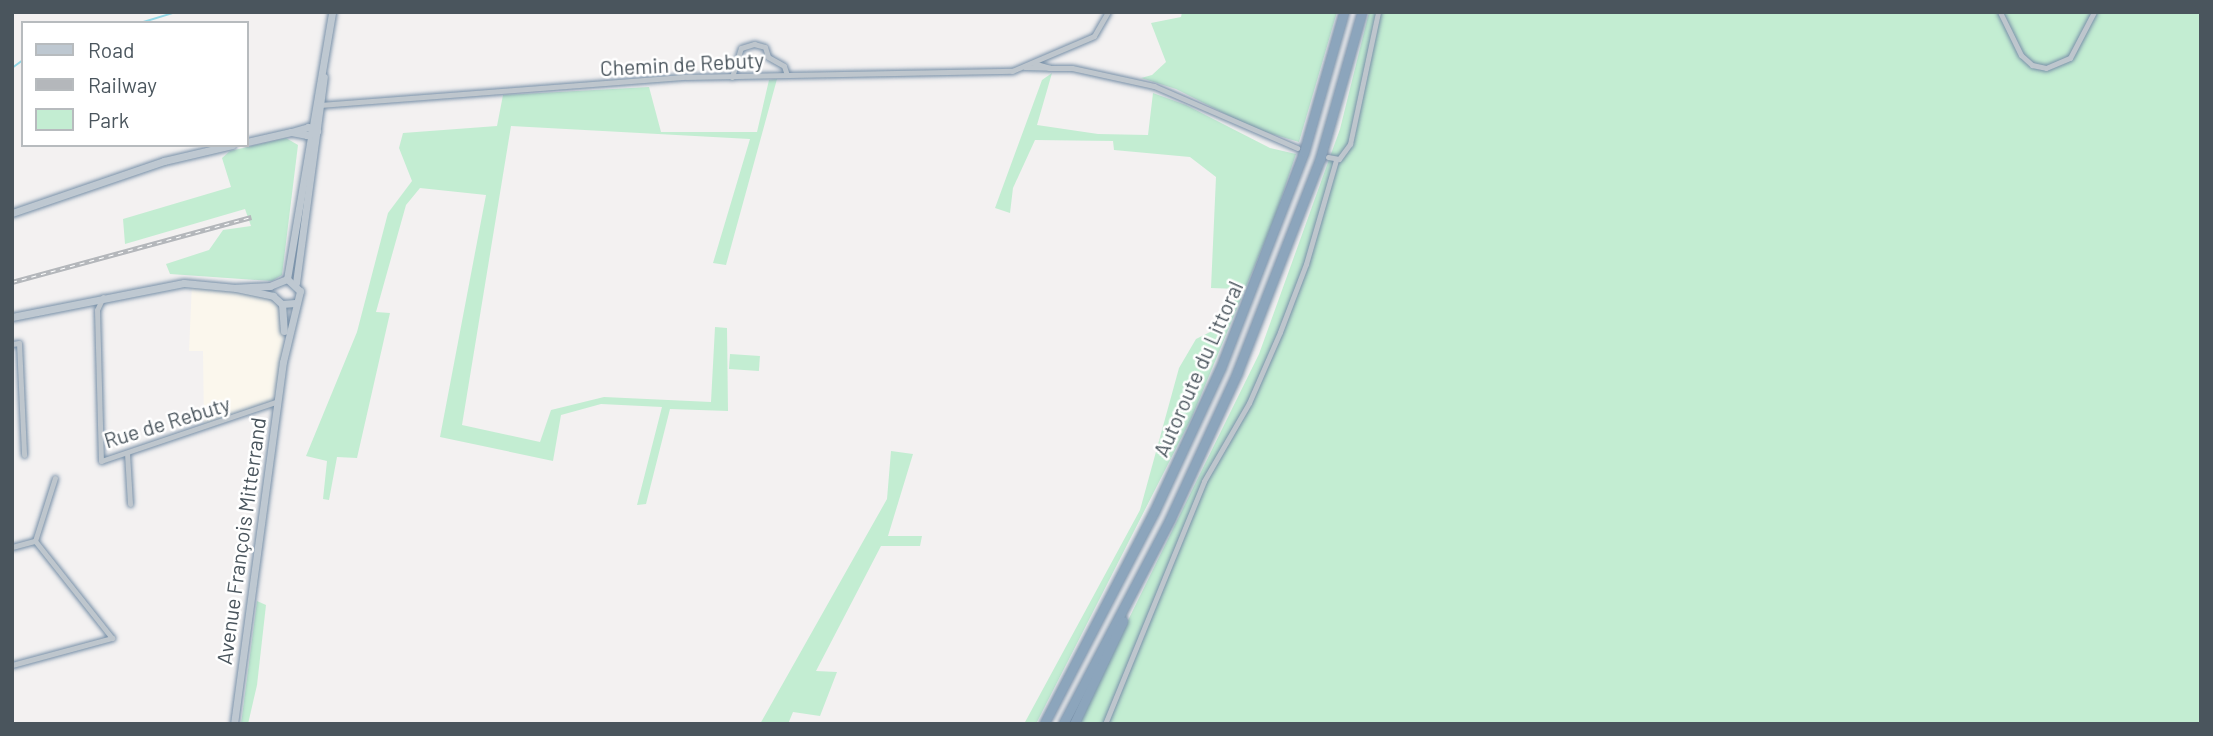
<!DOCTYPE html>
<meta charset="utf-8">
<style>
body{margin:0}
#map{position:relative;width:2213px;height:736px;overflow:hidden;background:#f3f1f1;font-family:Barlow,sans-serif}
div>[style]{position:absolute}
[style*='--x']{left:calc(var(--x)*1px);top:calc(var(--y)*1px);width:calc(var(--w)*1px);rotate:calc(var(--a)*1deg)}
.commercial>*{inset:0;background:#fbf7ed}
.green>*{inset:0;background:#c3edd2;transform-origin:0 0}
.stream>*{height:2px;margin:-1px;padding:0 1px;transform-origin:1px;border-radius:1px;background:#93d8e7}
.roads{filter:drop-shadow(0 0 2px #7890a8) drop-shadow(0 0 2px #7890a8)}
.street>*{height:5px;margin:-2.5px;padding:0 2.5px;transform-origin:2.5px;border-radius:2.5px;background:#bec6cd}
.secondary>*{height:7px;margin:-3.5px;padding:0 3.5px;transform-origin:3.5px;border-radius:3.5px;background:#bec8d1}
.highway>*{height:9px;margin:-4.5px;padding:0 4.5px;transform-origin:4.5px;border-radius:4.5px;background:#8ca5bc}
.rail>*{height:4.5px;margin-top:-2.25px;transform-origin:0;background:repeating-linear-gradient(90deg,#fff 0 5px,#b4b7bb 0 10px);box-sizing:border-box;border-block:2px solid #b4b7bb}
span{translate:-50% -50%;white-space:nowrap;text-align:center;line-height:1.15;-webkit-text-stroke:5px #fff;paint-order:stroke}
.street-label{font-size:21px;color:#4a555d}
.frame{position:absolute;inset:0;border:14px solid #4a555d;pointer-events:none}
.legend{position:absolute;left:21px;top:21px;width:228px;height:126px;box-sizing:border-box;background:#fff;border:2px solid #b7bbbe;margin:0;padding:9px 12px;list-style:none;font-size:21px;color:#4a555d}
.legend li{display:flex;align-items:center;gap:14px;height:35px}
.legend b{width:35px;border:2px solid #b7bbbe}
</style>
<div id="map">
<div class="commercial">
<i style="clip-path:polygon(192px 283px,275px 297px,279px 303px,285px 326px,278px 399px,204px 427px,203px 351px,189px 351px)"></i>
</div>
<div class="green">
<i style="clip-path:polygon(1182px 12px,1337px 12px,1299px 142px,1255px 129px,1176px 89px,1141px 78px,1152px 75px,1166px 62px,1151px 23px,1181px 17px)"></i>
<i style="clip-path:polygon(1369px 12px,2201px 12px,2201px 724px,1077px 724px,1259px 354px,1340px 129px)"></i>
<i style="clip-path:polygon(1052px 73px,1037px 125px,1098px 134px,1148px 135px,1153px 93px,1186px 105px,1270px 148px,1296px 154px,1275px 217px,1192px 417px,1036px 724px,1024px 724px,1140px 510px,1179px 368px,1196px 339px,1222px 326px,1239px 289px,1211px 288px,1216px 177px,1190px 157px,1114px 150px,1113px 141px,1035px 140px,1013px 188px,1010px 213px,995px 208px,1042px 80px)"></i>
<i style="clip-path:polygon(777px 79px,726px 265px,713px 263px,750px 139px,511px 126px,462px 425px,540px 442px,551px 410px,604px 397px,711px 402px,715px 327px,727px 328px,728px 411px,670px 409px,646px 504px,637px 505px,662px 407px,601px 404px,561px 415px,553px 461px,440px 437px,486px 195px,420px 188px,406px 205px,376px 312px,390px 313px,357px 458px,337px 457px,329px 500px,323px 499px,327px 461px,306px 456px,357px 332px,388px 213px,412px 181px,399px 148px,403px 133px,497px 126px,503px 95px,649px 87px,661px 132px,757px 132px,769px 80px)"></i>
<i style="clip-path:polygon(286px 138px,298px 145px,282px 275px,272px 281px,170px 274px,166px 264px,209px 250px,223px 230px,251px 226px,245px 209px,125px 244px,123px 219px,231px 187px,222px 158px,230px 151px)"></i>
<i style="left:730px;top:354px;width:30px;height:15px;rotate:4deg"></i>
<i style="clip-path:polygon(891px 451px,913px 454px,888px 536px,922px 536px,920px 546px,881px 546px,816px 671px,837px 672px,820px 716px,793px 712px,788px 724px,760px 724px,887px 499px)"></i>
<i style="clip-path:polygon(257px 601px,266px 605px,257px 685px,248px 724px,241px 724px)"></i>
</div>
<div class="stream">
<i style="--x:140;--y:23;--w:39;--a:-17"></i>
<i style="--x:12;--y:68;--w:14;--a:-36"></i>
</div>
<div class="roads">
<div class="street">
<i style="--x:2000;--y:12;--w:48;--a:64"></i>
<i style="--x:2021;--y:55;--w:15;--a:42"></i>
<i style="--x:2032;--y:65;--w:14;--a:12"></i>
<i style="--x:2046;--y:68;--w:26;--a:-23"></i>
<i style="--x:2070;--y:58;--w:52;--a:-62.4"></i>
<i style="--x:1025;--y:67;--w:25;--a:2"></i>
<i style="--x:1050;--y:68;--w:17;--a:-163"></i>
<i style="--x:1050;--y:68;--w:22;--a:0"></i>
<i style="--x:1072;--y:68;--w:84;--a:12.4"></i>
<i style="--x:1154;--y:86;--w:156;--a:23.4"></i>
<i style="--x:732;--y:77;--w:30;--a:-73"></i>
<i style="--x:741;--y:48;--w:14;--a:-17"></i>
<i style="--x:754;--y:44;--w:11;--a:15"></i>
<i style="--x:765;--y:47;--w:10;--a:73"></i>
<i style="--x:768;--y:57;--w:18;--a:29"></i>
<i style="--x:784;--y:66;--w:9;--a:72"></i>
<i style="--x:319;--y:105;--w:369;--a:-4.4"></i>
<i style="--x:687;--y:77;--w:325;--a:-1.1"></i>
<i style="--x:1012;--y:71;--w:89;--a:-23.1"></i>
<i style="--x:1094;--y:36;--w:28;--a:-60"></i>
<i style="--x:1328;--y:157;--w:11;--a:10"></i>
<i style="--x:1339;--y:159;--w:19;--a:-54"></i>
<i style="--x:1350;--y:144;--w:135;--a:-78"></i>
<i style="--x:103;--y:297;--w:14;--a:115"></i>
<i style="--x:97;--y:310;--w:151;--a:88.5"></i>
<i style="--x:101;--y:461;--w:187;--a:-18.7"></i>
<i style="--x:12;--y:344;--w:7;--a:-8"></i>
<i style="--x:19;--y:343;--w:112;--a:87.4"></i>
<i style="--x:127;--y:453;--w:51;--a:86.6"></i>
<i style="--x:35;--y:541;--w:66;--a:-72.4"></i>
<i style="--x:12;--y:547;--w:24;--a:-15"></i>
<i style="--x:12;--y:665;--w:104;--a:-15.1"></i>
<i style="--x:112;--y:638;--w:124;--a:-128.4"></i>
<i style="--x:1105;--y:724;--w:262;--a:-67.8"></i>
<i style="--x:1204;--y:481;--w:90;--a:-60"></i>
<i style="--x:1249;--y:403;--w:77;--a:-66.4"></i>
<i style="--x:1280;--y:332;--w:73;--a:-69.1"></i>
<i style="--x:1306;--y:264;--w:108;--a:-73.9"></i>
</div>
<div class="secondary">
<i style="--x:308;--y:127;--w:10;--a:24"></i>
<i style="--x:317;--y:131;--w:11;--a:158"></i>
<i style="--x:307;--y:135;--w:16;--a:-169"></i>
<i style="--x:291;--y:132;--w:18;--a:-16"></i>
<i style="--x:247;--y:142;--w:45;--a:-12.8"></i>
<i style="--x:12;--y:213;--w:161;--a:-18.9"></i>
<i style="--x:164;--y:161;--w:70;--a:-13.2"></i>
<i style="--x:287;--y:279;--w:271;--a:-80.4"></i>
<i style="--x:296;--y:283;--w:208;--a:-82.3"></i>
<i style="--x:282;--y:304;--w:27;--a:86"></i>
<i style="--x:12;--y:317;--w:175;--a:-11.2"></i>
<i style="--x:184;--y:283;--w:52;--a:5.5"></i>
<i style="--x:236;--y:288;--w:38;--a:12"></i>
<i style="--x:273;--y:296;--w:12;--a:42"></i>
<i style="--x:282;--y:304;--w:13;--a:-4"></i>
<i style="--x:234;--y:724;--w:365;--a:-82.3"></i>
<i style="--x:283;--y:362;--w:73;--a:-76.5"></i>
<i style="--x:300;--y:291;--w:18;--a:-137"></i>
<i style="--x:287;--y:279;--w:18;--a:158"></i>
<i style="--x:270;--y:286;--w:34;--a:177"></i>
</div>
<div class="highway">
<i style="--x:1044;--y:724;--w:239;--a:-62.6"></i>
<i style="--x:1154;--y:512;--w:160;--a:-65.2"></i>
<i style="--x:1221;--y:367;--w:230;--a:-68.9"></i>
<i style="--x:1304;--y:152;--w:146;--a:-74.1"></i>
<i style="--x:1063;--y:724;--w:231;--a:-62.4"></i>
<i style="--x:1170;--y:519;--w:161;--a:-65.3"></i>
<i style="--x:1237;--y:373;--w:230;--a:-68.8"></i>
<i style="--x:1320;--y:159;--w:153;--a:-74.1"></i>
<i style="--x:1074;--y:724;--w:114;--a:-64.6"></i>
</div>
</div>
<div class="rail">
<i style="--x:12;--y:282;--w:248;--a:-15.2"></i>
</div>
<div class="street-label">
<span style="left:682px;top:64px;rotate:-3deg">Chemin de Rebuty</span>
<span style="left:1198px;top:369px;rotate:-66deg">Autoroute du Littoral</span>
<span style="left:167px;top:422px;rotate:-17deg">Rue de Rebuty</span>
<span style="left:241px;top:541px;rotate:-82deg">Avenue François Mitterrand</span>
</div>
<div class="frame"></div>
<ul class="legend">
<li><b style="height:9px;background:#bec8d1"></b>Road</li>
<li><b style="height:9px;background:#b4b7bb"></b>Railway</li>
<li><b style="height:19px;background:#c3edd2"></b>Park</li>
</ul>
</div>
